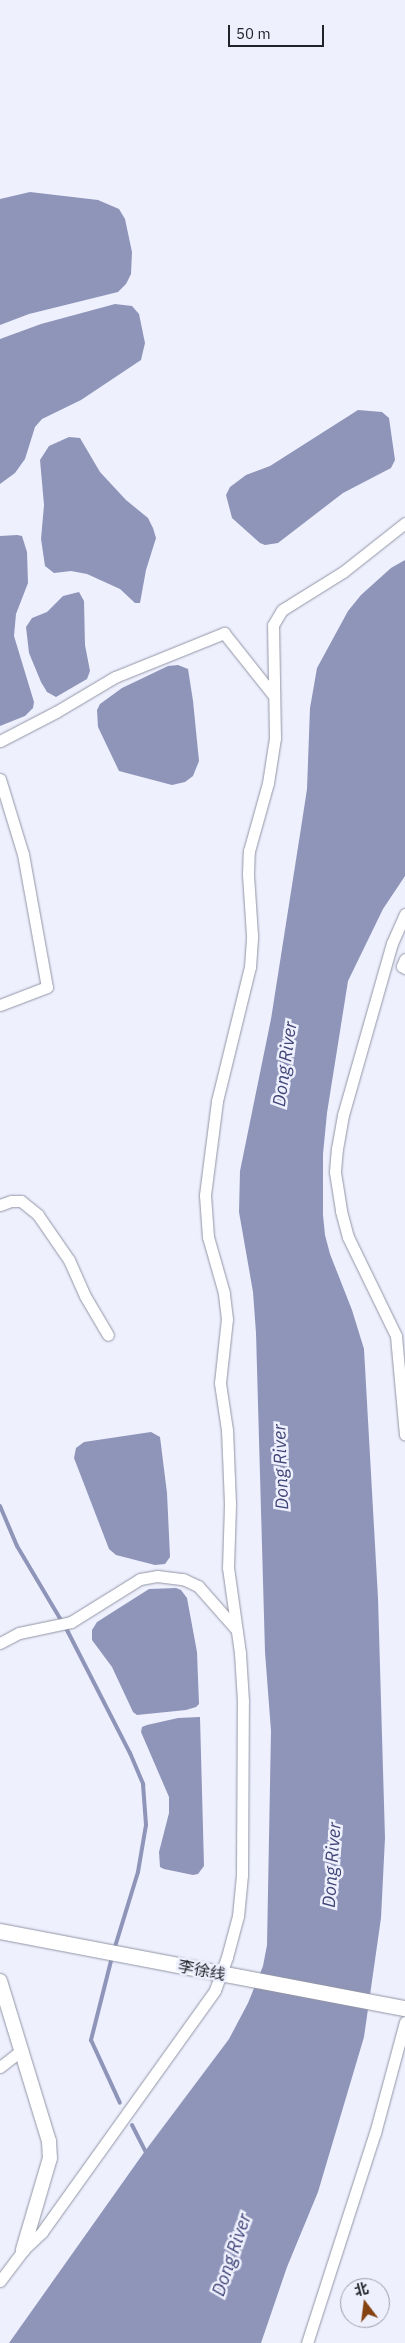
<!DOCTYPE html>
<meta charset="utf-8">
<style>
body{margin:0}
#map{position:relative;width:405px;height:2343px;overflow:hidden;background:#eef0fe;font-family:"IBM Plex Sans","Noto Sans SC",sans-serif}
div>[style]{position:absolute}
[style*='--x']{left:calc(var(--x)*1px);top:calc(var(--y)*1px);width:calc(var(--w)*1px);rotate:calc(var(--a)*1deg)}
.water>*{inset:0;background:#8f95b9}
.stream>*{height:4px;margin:-2px;padding:0 2px;transform-origin:2px;border-radius:2px;background:#8f95b9}
.roads{filter:drop-shadow(0 0 1px #9295a5) drop-shadow(0 0 1px #9295a5)}
.minor>*{height:11px;margin:-5.5px;padding:0 5.5px;transform-origin:5.5px;border-radius:5.5px;background:#fff}
.tertiary>*{height:14px;margin:-7px;padding:0 7px;transform-origin:7px;border-radius:7px;background:#fff}
.secondary>*{height:15px;margin:-7.5px;padding:0 7.5px;transform-origin:7.5px;border-radius:7.5px;background:#fff}
span{translate:-50% -50%;white-space:nowrap;text-align:center;line-height:1.15;-webkit-text-stroke:5px #eef0fe;paint-order:stroke}
.street-label{font-size:16px;color:#222329}
.water-label{font-size:18px;color:#3f4577;font-style:italic}
.north{position:absolute;left:340px;top:2278px;width:50px;height:50px;box-sizing:border-box;background:#eef0fe;border:1px solid #9c9ea9;border-radius:50%;rotate:345deg;font-size:14px;font-weight:700;line-height:20px;text-align:center;color:#222329}
.north::after{content:'';display:block;margin:auto;width:18px;height:22px;background:#854213;clip-path:polygon(50% 0,100% 100%,50% 72%,0 100%)}
.scale{position:absolute;left:228px;top:25px;width:96px;height:22px;box-sizing:border-box;border:2px solid #222329;border-top:0;padding-left:6px;font-size:15px;line-height:18px;white-space:nowrap;color:#222329;-webkit-text-stroke:4px #eef0fe;paint-order:stroke}
</style>
<div id="map">
<div class="water">
<i style="clip-path:polygon(30px 192px,98px 200px,119px 209px,125px 219px,132px 252px,131px 274px,126px 284px,118px 292px,29px 314px,0 325px,0 199px)"></i>
<i style="clip-path:polygon(115px 304px,132px 306px,139px 314px,145px 343px,141px 360px,81px 400px,42px 419px,35px 427px,25px 459px,15px 473px,0 484px,0 339px,41px 324px)"></i>
<i style="clip-path:polygon(358px 410px,382px 412px,389px 418px,395px 460px,391px 468px,343px 493px,278px 543px,265px 545px,260px 543px,232px 518px,226px 495px,230px 487px,246px 475px,270px 466px)"></i>
<i style="clip-path:polygon(69px 437px,80px 438px,100px 472px,126px 500px,148px 518px,153px 528px,156px 538px,146px 570px,140px 603px,135px 603px,120px 589px,87px 574px,71px 571px,54px 573px,45px 566px,41px 539px,44px 505px,40px 460px,49px 446px)"></i>
<i style="clip-path:polygon(17px 535px,22px 536px,27px 552px,28px 583px,16px 614px,14px 636px,34px 702px,33px 708px,25px 716px,0 726px,0 536px)"></i>
<i style="clip-path:polygon(405px 560px,405px 876px,383px 909px,348px 981px,327px 1113px,323px 1154px,323px 1215px,325px 1235px,330px 1254px,352px 1310px,364px 1349px,378px 1598px,385px 1838px,381px 1918px,364px 2037px,318px 2192px,287px 2267px,261px 2343px,9px 2343px,145px 2151px,229px 2039px,248px 2003px,263px 1966px,267px 1945px,271px 1731px,265px 1652px,256px 1333px,253px 1292px,239px 1212px,240px 1171px,271px 1019px,301px 828px,307px 789px,310px 708px,317px 668px,348px 611px,361px 595px,391px 568px)"></i>
<i style="clip-path:polygon(79px 592px,84px 601px,85px 645px,90px 671px,87px 679px,56px 697px,47px 692px,41px 682px,29px 653px,26px 627px,32px 618px,47px 612px,63px 596px)"></i>
<i style="clip-path:polygon(178px 665px,188px 669px,193px 701px,199px 761px,193px 776px,185px 782px,172px 785px,119px 771px,98px 727px,97px 710px,100px 704px,122px 688px,168px 666px)"></i>
<i style="clip-path:polygon(151px 1432px,160px 1437px,167px 1493px,170px 1557px,165px 1564px,155px 1565px,116px 1555px,109px 1549px,74px 1458px,76px 1448px,84px 1442px)"></i>
<i style="clip-path:polygon(176px 1588px,181px 1590px,187px 1598px,197px 1652px,199px 1704px,196px 1707px,186px 1710px,137px 1715px,133px 1712px,112px 1667px,92px 1640px,92px 1630px,97px 1622px,149px 1589px)"></i>
<i style="clip-path:polygon(200px 1717px,204px 1866px,198px 1874px,193px 1875px,164px 1869px,160px 1867px,159px 1852px,169px 1813px,169px 1797px,141px 1732px,142px 1727px,147px 1725px,178px 1718px)"></i>
</div>
<div class="stream">
<i style="--x:0;--y:1506;--w:43;--a:67"></i>
<i style="--x:17;--y:1546;--w:100;--a:59.3"></i>
<i style="--x:68;--y:1632;--w:136;--a:62.9"></i>
<i style="--x:130;--y:1753;--w:34;--a:67"></i>
<i style="--x:143;--y:1784;--w:41;--a:85.8"></i>
<i style="--x:146;--y:1825;--w:48;--a:99.7"></i>
<i style="--x:138;--y:1872;--w:82;--a:107.1"></i>
<i style="--x:112;--y:1957;--w:86;--a:104.2"></i>
<i style="--x:91;--y:2040;--w:69;--a:65.3"></i>
<i style="--x:132;--y:2125;--w:33;--a:63"></i>
</div>
<div class="roads">
<div class="minor">
<i style="--x:0;--y:741;--w:63;--a:-27.4"></i>
<i style="--x:56;--y:712;--w:69;--a:-30.7"></i>
<i style="--x:115;--y:677;--w:118;--a:-22"></i>
<i style="--x:224;--y:633;--w:80;--a:51.6"></i>
<i style="--x:0;--y:779;--w:78;--a:73"></i>
<i style="--x:23;--y:854;--w:135;--a:79.8"></i>
<i style="--x:47;--y:987;--w:50;--a:159"></i>
<i style="--x:405;--y:914;--w:32;--a:114"></i>
<i style="--x:392;--y:943;--w:179;--a:105.9"></i>
<i style="--x:343;--y:1115;--w:34;--a:100"></i>
<i style="--x:337;--y:1148;--w:24;--a:95"></i>
<i style="--x:335;--y:1172;--w:39;--a:81"></i>
<i style="--x:341;--y:1211;--w:27;--a:75"></i>
<i style="--x:348;--y:1237;--w:110;--a:64.1"></i>
<i style="--x:396;--y:1336;--w:99;--a:84.8"></i>
<i style="--x:405;--y:959;--w:8;--a:113"></i>
<i style="--x:402;--y:966;--w:4;--a:34"></i>
<i style="--x:0;--y:1205;--w:12;--a:-20"></i>
<i style="--x:11;--y:1201;--w:10;--a:0"></i>
<i style="--x:21;--y:1201;--w:22;--a:39"></i>
<i style="--x:38;--y:1215;--w:55;--a:55.4"></i>
<i style="--x:69;--y:1260;--w:39;--a:66"></i>
<i style="--x:85;--y:1296;--w:45;--a:59.5"></i>
<i style="--x:0;--y:1643;--w:21;--a:-28"></i>
<i style="--x:19;--y:1633;--w:53;--a:-11.9"></i>
<i style="--x:71;--y:1622;--w:81;--a:-31.9"></i>
<i style="--x:140;--y:1579;--w:17;--a:-10"></i>
<i style="--x:157;--y:1576;--w:26;--a:7"></i>
<i style="--x:183;--y:1579;--w:17;--a:25"></i>
<i style="--x:198;--y:1586;--w:56;--a:48.6"></i>
<i style="--x:0;--y:2067;--w:28;--a:-38"></i>
<i style="--x:0;--y:2281;--w:39;--a:-53"></i>
<i style="--x:23;--y:2250;--w:26;--a:-43"></i>
<i style="--x:42;--y:2232;--w:297;--a:-54.4"></i>
<i style="--x:215;--y:1990;--w:35;--a:-70"></i>
<i style="--x:227;--y:1957;--w:42;--a:-75"></i>
<i style="--x:238;--y:1916;--w:41;--a:-84.4"></i>
<i style="--x:242;--y:1875;--w:174;--a:-89.7"></i>
<i style="--x:243;--y:1701;--w:48;--a:-93.6"></i>
<i style="--x:240;--y:1653;--w:86;--a:-98"></i>
<i style="--x:228;--y:1568;--w:64;--a:-88.2"></i>
<i style="--x:230;--y:1504;--w:74;--a:-92.3"></i>
<i style="--x:227;--y:1430;--w:48;--a:-98.5"></i>
<i style="--x:220;--y:1383;--w:64;--a:-83.8"></i>
<i style="--x:227;--y:1319;--w:26;--a:-97"></i>
<i style="--x:224;--y:1293;--w:58;--a:-105.9"></i>
<i style="--x:208;--y:1237;--w:42;--a:-94.1"></i>
<i style="--x:205;--y:1195;--w:95;--a:-82.7"></i>
<i style="--x:217;--y:1101;--w:138;--a:-76.2"></i>
<i style="--x:250;--y:967;--w:32;--a:-86"></i>
<i style="--x:252;--y:935;--w:61;--a:-93.8"></i>
<i style="--x:248;--y:874;--w:23;--a:-88"></i>
<i style="--x:249;--y:851;--w:71;--a:-74.4"></i>
<i style="--x:268;--y:783;--w:46;--a:-81.2"></i>
<i style="--x:275;--y:738;--w:113;--a:-91"></i>
<i style="--x:273;--y:625;--w:17;--a:-59"></i>
<i style="--x:282;--y:610;--w:72;--a:-31.9"></i>
<i style="--x:343;--y:572;--w:79;--a:-38.3"></i>
<i style="--x:307;--y:2343;--w:221;--a:-72.1"></i>
<i style="--x:375;--y:2133;--w:115;--a:-74.9"></i>
</div>
<div class="tertiary">
<i style="--x:0;--y:1981;--w:167;--a:73"></i>
<i style="--x:49;--y:2141;--w:17;--a:87"></i>
<i style="--x:50;--y:2158;--w:96;--a:106.4"></i>
</div>
<div class="secondary">
<i style="--x:0;--y:1931;--w:412;--a:10.8"></i>
</div>
</div>
<div class="street-label">
<span style="left:202px;top:1970px;rotate:11deg">李徐线</span>
</div>
<div class="water-label">
<span style="left:285px;top:1064px;rotate:-82deg">Dong River</span>
<span style="left:281px;top:1467px;rotate:-92deg">Dong River</span>
<span style="left:332px;top:1865px;rotate:-86deg">Dong River</span>
<span style="left:232px;top:2255px;rotate:-71deg">Dong River</span>
</div>
<div class="north">北</div>
<div class="scale">50 m</div>
</div>
